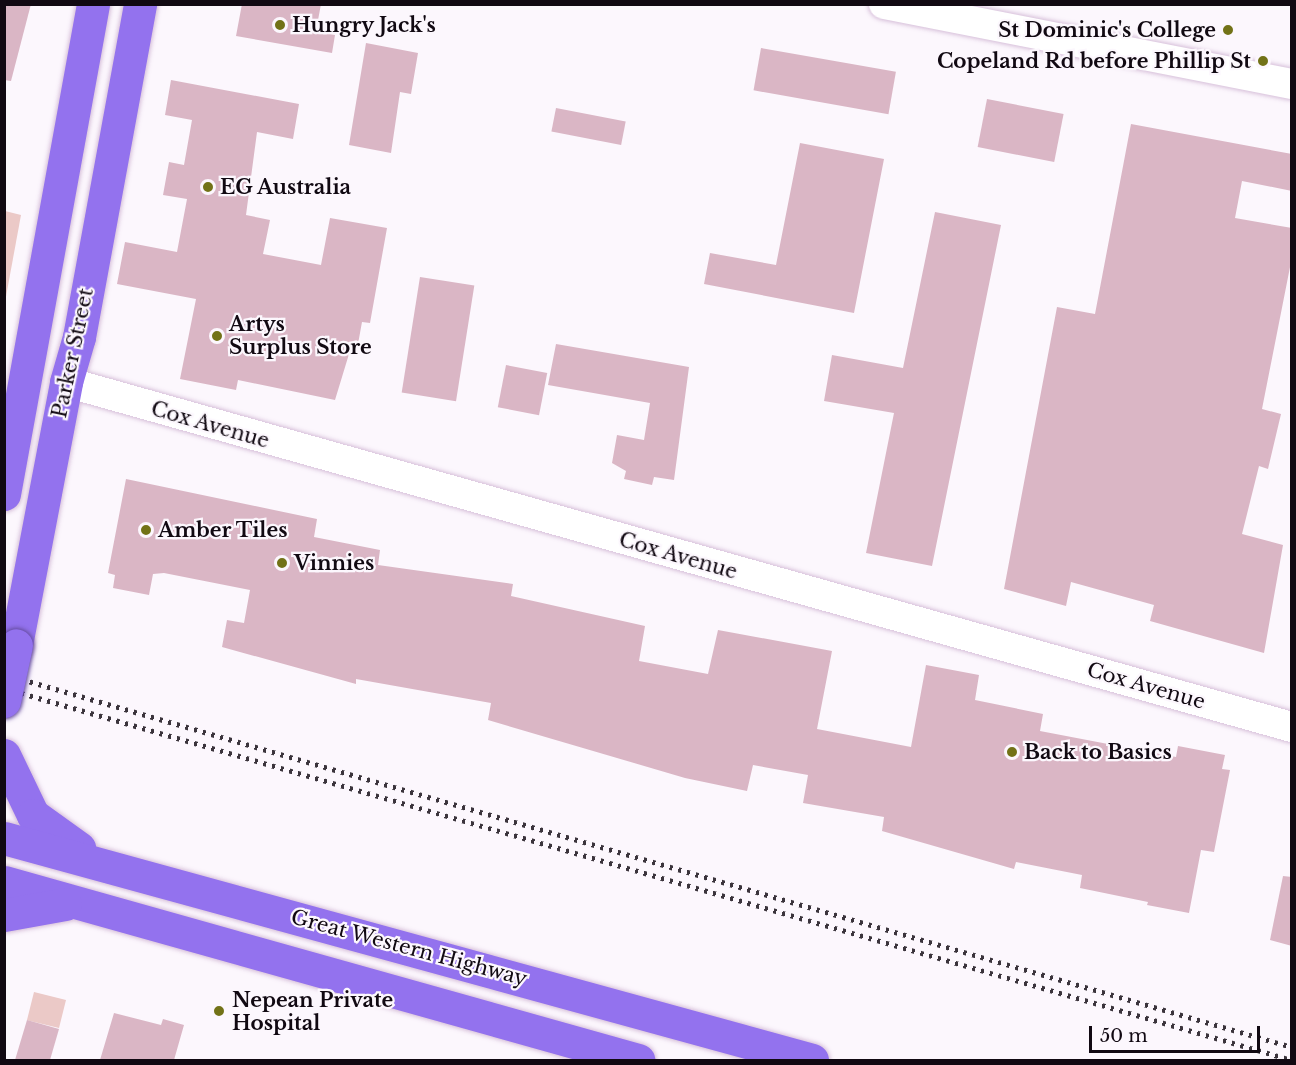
<!DOCTYPE html>
<style>
body{margin:0}
#map{position:relative;width:1296px;height:1065px;overflow:hidden;background:#fcf7fd;font-family:"Libre Baskerville",serif}
div>[style]{position:absolute}
[style*='--x']{left:calc(var(--x)*1px);top:calc(var(--y)*1px);width:calc(var(--w)*1px);rotate:calc(var(--a)*1deg)}
.green>*{inset:0;background:#ebc9c7;transform-origin:0 0}
.building>*{inset:0;background:#dab6c5;transform-origin:0 0}
.roads{filter:drop-shadow(0 0 2px #d7c0da) drop-shadow(0 0 2px #d7c0da)}
.minor>*{height:30px;margin:-15px;padding:0 15px;transform-origin:15px;border-radius:15px;background:#fff}
.highway>*{height:33px;margin:-16.5px;padding:0 16.5px;transform-origin:16.5px;border-radius:16.5px;background:#9372ee}
.rail>*{height:4.5px;margin-top:-2.25px;transform-origin:0;background:repeating-linear-gradient(90deg,#3b343c 0 3px,transparent 0 9px)}
.bridges{filter:drop-shadow(0 0 2px #664da1) drop-shadow(0 0 2px #664da1)}
.highway-bridge>*{height:33px;margin:-16.5px;padding:0 16.5px;transform-origin:16.5px;border-radius:16.5px;background:#9372ee}
.dots>*{width:16px;height:16px;translate:-50% -50%;box-sizing:border-box;border:3px solid #fcf7fd;border-radius:50%}
span{translate:-50% -50%;white-space:nowrap;text-align:center;line-height:1.15;-webkit-text-stroke:4.5px #fcf7fd;paint-order:stroke}
.poi-label{font-size:20px;color:#110912;font-weight:700}
.left{translate:0 -50%;text-align:left}
.right{translate:-100% -50%;text-align:right}
.street-label{font-size:20px;color:#110912}
.frame{position:absolute;inset:0;border:6px solid #110912;pointer-events:none}
.scale{position:absolute;left:1089px;top:1026px;width:171px;height:27px;box-sizing:border-box;border:3px solid #110912;border-top:0;padding-left:8px;font-size:18px;line-height:21px;white-space:nowrap;color:#110912;-webkit-text-stroke:4px #fcf7fd;paint-order:stroke}
</style>
<div id="map">
<div class="green">
<i style="clip-path:polygon(5px 211px,21px 215px,5px 302px,4px 211px)"></i>
<i style="left:34px;top:992px;width:33px;height:29px;rotate:14deg"></i>
</div>
<div class="building">
<i style="clip-path:polygon(4px 4px,31px 4px,11px 81px,4px 80px)"></i>
<i style="clip-path:polygon(242px 4px,321px 4px,316px 31px,335px 35px,332px 53px,236px 36px)"></i>
<i style="clip-path:polygon(366px 43px,418px 53px,411px 94px,400px 92px,391px 153px,349px 145px)"></i>
<i style="left:761px;top:48px;width:137px;height:43px;rotate:10deg"></i>
<i style="clip-path:polygon(171px 80px,299px 104px,293px 139px,257px 132px,246px 215px,270px 220px,263px 254px,321px 265px,330px 218px,387px 228px,370px 323px,362px 322px,356px 355px,349px 354px,335px 400px,238px 380px,236px 390px,180px 379px,196px 299px,117px 284px,125px 242px,177px 252px,187px 199px,163px 195px,169px 162px,184px 165px,192px 120px,165px 115px)"></i>
<i style="left:987px;top:99px;width:78px;height:49px;rotate:11deg"></i>
<i style="left:556px;top:108px;width:71px;height:24px;rotate:11deg"></i>
<i style="clip-path:polygon(1131px 124px,1292px 154px,1292px 191px,1242px 181px,1235px 218px,1292px 228px,1292px 257px,1262px 409px,1281px 414px,1268px 469px,1259px 466px,1242px 534px,1283px 545px,1264px 653px,1150px 621px,1154px 605px,1071px 582px,1066px 606px,1004px 589px,1057px 307px,1095px 314px)"></i>
<i style="clip-path:polygon(800px 143px,884px 159px,854px 313px,704px 284px,710px 253px,776px 265px)"></i>
<i style="clip-path:polygon(935px 212px,1001px 225px,932px 566px,866px 553px,894px 413px,824px 401px,832px 355px,903px 368px)"></i>
<i style="left:420px;top:277px;width:55px;height:117px;rotate:9deg"></i>
<i style="clip-path:polygon(556px 344px,689px 367px,674px 480px,654px 477px,652px 485px,624px 479px,626px 471px,612px 463px,617px 435px,644px 440px,650px 403px,548px 385px)"></i>
<i style="left:506px;top:365px;width:42px;height:43px;rotate:11deg"></i>
<i style="clip-path:polygon(126px 479px,317px 519px,314px 537px,380px 550px,378px 565px,513px 584px,511px 596px,645px 626px,639px 661px,708px 674px,718px 630px,832px 651px,817px 729px,911px 747px,926px 665px,979px 675px,975px 700px,1043px 714px,1040px 731px,1176px 757px,1178px 746px,1225px 755px,1222px 769px,1230px 770px,1214px 852px,1201px 850px,1189px 913px,1147px 905px,1148px 902px,1080px 888px,1082px 875px,1016px 862px,1014px 869px,882px 831px,884px 817px,803px 803px,808px 775px,753px 765px,747px 791px,685px 778px,488px 720px,491px 703px,356px 679px,356px 684px,222px 647px,227px 620px,244px 623px,250px 590px,164px 573px,153px 574px,149px 595px,113px 588px,115px 575px,108px 573px)"></i>
<i style="clip-path:polygon(1283px 876px,1292px 877px,1292px 946px,1270px 940px)"></i>
<i style="clip-path:polygon(114px 1013px,161px 1025px,163px 1019px,184px 1025px,174px 1060px,100px 1060px)"></i>
<i style="clip-path:polygon(27px 1020px,59px 1029px,50px 1060px,15px 1060px)"></i>
</div>
<div class="roads">
<div class="minor">
<i style="--x:884;--y:4;--w:416;--a:11.1"></i>
<i style="--x:66;--y:382;--w:1274;--a:15.72"></i>
</div>
<div class="highway">
<i style="--x:4;--y:494;--w:498;--a:-79.7"></i>
<i style="--x:16;--y:645;--w:268;--a:-79.2"></i>
<i style="--x:66;--y:382;--w:47;--a:-73.9"></i>
<i style="--x:79;--y:337;--w:339;--a:-79.6"></i>
<i style="--x:4;--y:755;--w:67;--a:64.2"></i>
<i style="--x:33;--y:815;--w:57;--a:35.7"></i>
<i style="--x:4;--y:838;--w:838;--a:15.36"></i>
<i style="--x:4;--y:882;--w:659;--a:15.68"></i>
<i style="--x:4;--y:915;--w:62;--a:-10.2"></i>
</div>
</div>
<div class="rail">
<i style="--x:4;--y:674;--w:1341;--a:16.15"></i>
<i style="--x:4;--y:688;--w:1341;--a:16.11"></i>
</div>
<div class="bridges">
<div class="highway-bridge">
<i style="--x:4;--y:701;--w:57;--a:-77.9"></i>
</div>
</div>
<div class="dots">
<i style="left:280px;top:25px;background:#727217"></i>
<i style="left:1228px;top:30px;background:#727217"></i>
<i style="left:1263px;top:61px;background:#727217"></i>
<i style="left:208px;top:187px;background:#727217"></i>
<i style="left:217px;top:336px;background:#727217"></i>
<i style="left:146px;top:530px;background:#727217"></i>
<i style="left:282px;top:563px;background:#727217"></i>
<i style="left:1012px;top:752px;background:#727217"></i>
<i style="left:219px;top:1011px;background:#727217"></i>
</div>
<div class="poi-label">
<span class="left" style="left:292px;top:25px">Hungry Jack's</span>
<span class="right" style="left:1216px;top:30px">St Dominic's College</span>
<span class="right" style="left:1251px;top:61px">Copeland Rd before Phillip St</span>
<span class="left" style="left:220px;top:187px">EG Australia</span>
<span class="left" style="left:229px;top:336px">Artys<br>Surplus Store</span>
<span class="left" style="left:158px;top:530px">Amber Tiles</span>
<span class="left" style="left:294px;top:563px">Vinnies</span>
<span class="left" style="left:1024px;top:752px">Back to Basics</span>
<span class="left" style="left:232px;top:1012px">Nepean Private<br>Hospital</span>
</div>
<div class="street-label">
<span style="left:73px;top:353px;rotate:-78deg">Parker Street</span>
<span style="left:210px;top:425px;rotate:16deg">Cox Avenue</span>
<span style="left:678px;top:556px;rotate:16deg">Cox Avenue</span>
<span style="left:1146px;top:686px;rotate:16deg">Cox Avenue</span>
<span style="left:409px;top:948px;rotate:15deg">Great Western Highway</span>
</div>
<div class="frame"></div>
<div class="scale">50 m</div>
</div>
